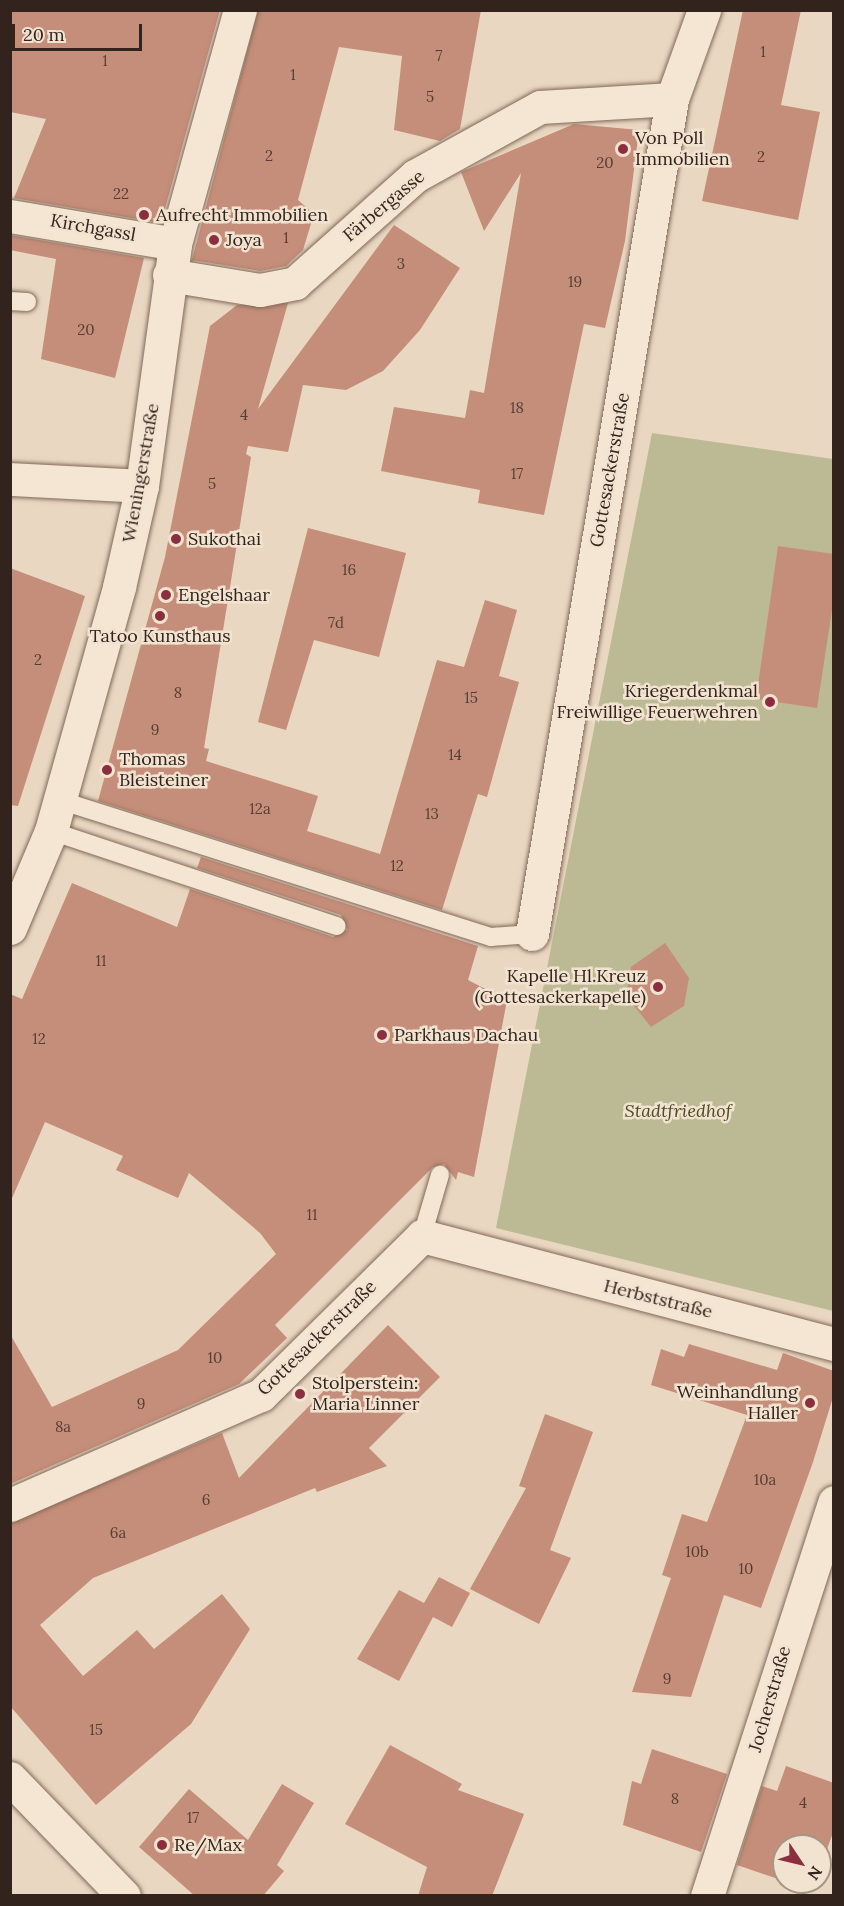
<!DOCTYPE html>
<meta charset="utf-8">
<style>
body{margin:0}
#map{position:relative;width:844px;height:1906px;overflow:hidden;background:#e9d7c1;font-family:Lora,serif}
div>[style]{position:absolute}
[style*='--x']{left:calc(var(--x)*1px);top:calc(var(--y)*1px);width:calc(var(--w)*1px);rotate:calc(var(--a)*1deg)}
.cemetery>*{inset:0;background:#bcba95}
.building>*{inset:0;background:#c58e7a}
.roads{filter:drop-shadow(0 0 2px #81695a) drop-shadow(0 0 2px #81695a)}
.lane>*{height:18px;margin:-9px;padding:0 9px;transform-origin:9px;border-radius:9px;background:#f5e6d3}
.street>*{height:33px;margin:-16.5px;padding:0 16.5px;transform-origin:16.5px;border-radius:16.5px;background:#f5e6d3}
.dots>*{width:16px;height:16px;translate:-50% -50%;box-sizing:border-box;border:3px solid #f2e3d0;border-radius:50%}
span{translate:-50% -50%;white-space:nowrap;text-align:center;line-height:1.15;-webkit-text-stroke:5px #f2e3d0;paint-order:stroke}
.number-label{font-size:15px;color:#573e34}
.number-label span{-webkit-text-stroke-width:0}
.poi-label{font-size:18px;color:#32241d}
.left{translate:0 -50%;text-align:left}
.right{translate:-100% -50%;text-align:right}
.street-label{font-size:18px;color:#32241d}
.park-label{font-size:18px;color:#494d26;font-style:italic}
.frame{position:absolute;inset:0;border:12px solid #32241d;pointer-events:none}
.north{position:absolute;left:772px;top:1834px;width:60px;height:60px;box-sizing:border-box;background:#f2e3d0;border:2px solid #a59788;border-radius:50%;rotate:125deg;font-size:16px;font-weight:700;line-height:24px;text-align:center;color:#32241d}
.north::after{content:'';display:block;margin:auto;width:21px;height:27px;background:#8b2f3e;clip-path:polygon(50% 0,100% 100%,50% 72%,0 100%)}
.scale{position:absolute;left:12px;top:24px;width:130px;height:27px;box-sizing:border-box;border:3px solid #32241d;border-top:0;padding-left:8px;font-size:18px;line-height:21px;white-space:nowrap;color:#32241d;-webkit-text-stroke:4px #f2e3d0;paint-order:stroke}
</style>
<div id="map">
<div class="cemetery">
<i style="clip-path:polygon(652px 433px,833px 459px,833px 1311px,496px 1228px)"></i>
</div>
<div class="building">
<i style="clip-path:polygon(10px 10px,220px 10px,161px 223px,14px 198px,46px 119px,10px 112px)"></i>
<i style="clip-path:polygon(258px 10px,481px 10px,460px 129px,440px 141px,394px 130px,402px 56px,339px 47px,298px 200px,314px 214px,303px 250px,286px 266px,260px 271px,192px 260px)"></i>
<i style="clip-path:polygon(743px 10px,801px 10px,781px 105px,820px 112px,798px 220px,702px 201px)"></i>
<i style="clip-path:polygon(574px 124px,639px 130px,625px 241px,605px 328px,584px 324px,544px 515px,478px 503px,480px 490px,381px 471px,394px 407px,465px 418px,470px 390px,484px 393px,521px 173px,484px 231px,461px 172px)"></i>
<i style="clip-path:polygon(394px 225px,460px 268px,420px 330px,383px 371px,346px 390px,303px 385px,288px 452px,248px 446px,246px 454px,251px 457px,204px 748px,209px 749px,206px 761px,318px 796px,307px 831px,380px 854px,437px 660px,464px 667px,485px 600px,517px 610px,499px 676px,519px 682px,487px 797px,478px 794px,442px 910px,98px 801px,165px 557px,210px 326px,237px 305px,288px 303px,258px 409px)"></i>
<i style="clip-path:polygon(10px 235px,144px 258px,115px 378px,41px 359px,56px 259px,10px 250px)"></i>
<i style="clip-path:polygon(308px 528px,406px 553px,379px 657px,314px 640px,286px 730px,258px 722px)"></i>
<i style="clip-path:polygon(778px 546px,834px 554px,834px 597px,817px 708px,756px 699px)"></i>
<i style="clip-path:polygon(10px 568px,85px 596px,18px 806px,10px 805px)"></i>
<i style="clip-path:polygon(201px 857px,478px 946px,468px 980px,507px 1000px,474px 1177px,458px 1172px,456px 1180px,444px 1164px,433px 1167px,275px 1325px,287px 1338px,239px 1384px,10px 1484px,10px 1334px,52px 1407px,178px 1350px,276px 1254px,260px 1233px,189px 1173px,178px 1198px,116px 1170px,123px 1156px,45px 1122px,10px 1203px,10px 994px,22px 999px,72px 883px,177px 927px,190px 889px,333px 937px,347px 930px,341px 915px,197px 868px)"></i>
<i style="clip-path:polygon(665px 943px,689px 978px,684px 1006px,651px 1027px,626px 996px,631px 967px)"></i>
<i style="clip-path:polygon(388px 1325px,440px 1377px,369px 1448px,387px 1466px,317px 1492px,315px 1488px,93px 1578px,40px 1625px,83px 1676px,137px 1630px,154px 1649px,222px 1594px,250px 1629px,191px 1724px,96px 1805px,10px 1706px,10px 1523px,222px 1433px,239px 1478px)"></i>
<i style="clip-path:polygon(689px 1344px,777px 1370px,783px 1353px,834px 1371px,834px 1394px,813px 1462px,761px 1608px,724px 1595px,691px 1697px,632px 1692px,671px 1578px,662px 1575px,682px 1514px,707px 1522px,747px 1415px,651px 1385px,661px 1349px,684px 1357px)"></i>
<i style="clip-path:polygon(545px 1414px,593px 1432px,550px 1550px,571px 1558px,539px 1624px,470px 1589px,526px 1488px,519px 1486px)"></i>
<i style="clip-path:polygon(439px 1577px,470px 1593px,452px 1627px,433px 1617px,399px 1681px,357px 1659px,399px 1590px,424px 1603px)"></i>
<i style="clip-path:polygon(390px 1745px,462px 1784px,458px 1790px,524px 1814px,492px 1896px,418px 1896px,427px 1867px,345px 1824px)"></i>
<i style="clip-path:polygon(652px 1749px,727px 1774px,701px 1852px,623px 1825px,632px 1781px,641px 1784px)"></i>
<i style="clip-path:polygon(786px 1766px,834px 1783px,834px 1830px,820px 1868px,820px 1846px,784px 1846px,784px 1881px,737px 1865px,762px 1786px,777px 1791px)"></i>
<i style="clip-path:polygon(282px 1784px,314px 1803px,277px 1865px,284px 1871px,263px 1896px,195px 1896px,139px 1847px,189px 1789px,248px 1840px)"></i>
</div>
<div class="roads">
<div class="lane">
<i style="--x:10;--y:301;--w:17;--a:3"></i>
<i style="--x:59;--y:800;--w:453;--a:17.6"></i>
<i style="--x:491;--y:937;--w:41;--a:-4.2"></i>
<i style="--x:51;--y:831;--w:301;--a:18.4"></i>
<i style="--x:422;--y:1236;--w:64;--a:-73.6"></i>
</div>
<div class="street">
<i style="--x:10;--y:216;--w:167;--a:9.6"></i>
<i style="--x:169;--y:275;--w:92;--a:9.4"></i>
<i style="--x:260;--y:290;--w:36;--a:-11"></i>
<i style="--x:295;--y:283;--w:161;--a:-41.7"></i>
<i style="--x:415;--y:176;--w:143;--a:-28.9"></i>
<i style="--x:540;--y:107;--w:132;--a:-3.5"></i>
<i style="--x:10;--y:479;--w:132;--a:3"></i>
<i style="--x:10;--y:928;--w:105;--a:-67.1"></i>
<i style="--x:51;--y:831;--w:253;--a:-74.4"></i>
<i style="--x:119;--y:587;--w:104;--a:-77.2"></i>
<i style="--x:142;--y:486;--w:244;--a:-82.2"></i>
<i style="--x:175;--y:244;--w:243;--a:-74.5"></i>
<i style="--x:532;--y:934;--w:847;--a:-80.48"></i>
<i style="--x:672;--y:99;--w:95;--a:-70.2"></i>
<i style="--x:10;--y:1505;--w:274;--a:-23.7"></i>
<i style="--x:261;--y:1395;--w:226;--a:-44.6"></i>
<i style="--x:422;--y:1236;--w:426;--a:14.7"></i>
<i style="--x:10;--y:1778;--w:164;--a:46"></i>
<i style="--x:707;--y:1896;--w:414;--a:-72.1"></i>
</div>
</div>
<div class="dots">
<i style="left:623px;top:149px;background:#8b2f3e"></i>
<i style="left:144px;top:215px;background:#8b2f3e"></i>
<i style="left:214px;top:240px;background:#8b2f3e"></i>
<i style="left:176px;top:539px;background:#8b2f3e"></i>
<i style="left:166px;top:595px;background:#8b2f3e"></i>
<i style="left:160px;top:616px;background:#8b2f3e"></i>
<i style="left:770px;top:702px;background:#8b2f3e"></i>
<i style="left:107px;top:770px;background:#8b2f3e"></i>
<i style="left:658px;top:987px;background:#8b2f3e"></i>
<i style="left:382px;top:1035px;background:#8b2f3e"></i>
<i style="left:300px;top:1394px;background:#8b2f3e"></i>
<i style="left:810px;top:1403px;background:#8b2f3e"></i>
<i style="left:162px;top:1845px;background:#8b2f3e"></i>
</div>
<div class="number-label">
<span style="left:763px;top:52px">1</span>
<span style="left:439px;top:56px">7</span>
<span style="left:105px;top:61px">1</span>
<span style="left:293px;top:75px">1</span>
<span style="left:430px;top:97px">5</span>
<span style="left:269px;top:156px">2</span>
<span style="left:761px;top:157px">2</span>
<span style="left:605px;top:163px">20</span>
<span style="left:121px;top:194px">22</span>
<span style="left:286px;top:238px">1</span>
<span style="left:401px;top:264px">3</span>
<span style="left:575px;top:282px">19</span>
<span style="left:86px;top:330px">20</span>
<span style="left:517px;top:408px">18</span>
<span style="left:244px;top:415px">4</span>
<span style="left:517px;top:474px">17</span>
<span style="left:212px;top:484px">5</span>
<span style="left:349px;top:570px">16</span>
<span style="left:336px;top:623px">7d</span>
<span style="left:38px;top:660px">2</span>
<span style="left:178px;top:693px">8</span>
<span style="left:471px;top:698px">15</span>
<span style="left:155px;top:730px">9</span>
<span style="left:455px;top:755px">14</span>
<span style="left:260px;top:809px">12a</span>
<span style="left:432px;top:814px">13</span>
<span style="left:397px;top:866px">12</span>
<span style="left:101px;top:961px">11</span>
<span style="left:39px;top:1039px">12</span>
<span style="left:312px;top:1215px">11</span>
<span style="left:215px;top:1358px">10</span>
<span style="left:141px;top:1404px">9</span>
<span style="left:63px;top:1427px">8a</span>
<span style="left:765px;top:1480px">10a</span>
<span style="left:206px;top:1500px">6</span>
<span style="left:118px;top:1533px">6a</span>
<span style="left:697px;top:1552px">10b</span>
<span style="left:746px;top:1569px">10</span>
<span style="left:667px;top:1679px">9</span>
<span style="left:96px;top:1730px">15</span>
<span style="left:675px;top:1799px">8</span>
<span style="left:803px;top:1803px">4</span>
<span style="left:193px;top:1818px">17</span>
</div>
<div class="poi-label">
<span class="left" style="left:635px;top:149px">Von Poll<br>Immobilien</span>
<span class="left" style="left:156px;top:215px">Aufrecht Immobilien</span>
<span class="left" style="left:226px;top:240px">Joya</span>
<span class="left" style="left:188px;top:539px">Sukothai</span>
<span class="left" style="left:178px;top:595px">Engelshaar</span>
<span style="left:160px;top:636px">Tatoo Kunsthaus</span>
<span class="right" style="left:758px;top:702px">Kriegerdenkmal<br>Freiwillige Feuerwehren</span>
<span class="left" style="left:119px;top:770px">Thomas<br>Bleisteiner</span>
<span class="right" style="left:646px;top:987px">Kapelle Hl.Kreuz<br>(Gottesackerkapelle)</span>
<span class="left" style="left:394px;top:1035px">Parkhaus Dachau</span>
<span class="left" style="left:312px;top:1394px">Stolperstein:<br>Maria Linner</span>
<span class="right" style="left:798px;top:1403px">Weinhandlung<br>Haller</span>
<span class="left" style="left:174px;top:1845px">Re/Max</span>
</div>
<div class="street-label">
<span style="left:384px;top:206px;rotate:-40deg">Färbergasse</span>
<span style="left:93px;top:228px;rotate:10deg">Kirchgassl</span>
<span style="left:610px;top:470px;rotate:-80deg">Gottesackerstraße</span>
<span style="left:141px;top:473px;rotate:-80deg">Wieningerstraße</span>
<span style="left:658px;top:1299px;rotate:14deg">Herbststraße</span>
<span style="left:317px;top:1338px;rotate:-44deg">Gottesackerstraße</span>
<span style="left:770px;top:1699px;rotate:-74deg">Jocherstraße</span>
</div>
<div class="park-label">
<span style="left:678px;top:1111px">Stadtfriedhof</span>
</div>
<div class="frame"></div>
<div class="north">N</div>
<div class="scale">20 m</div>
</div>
